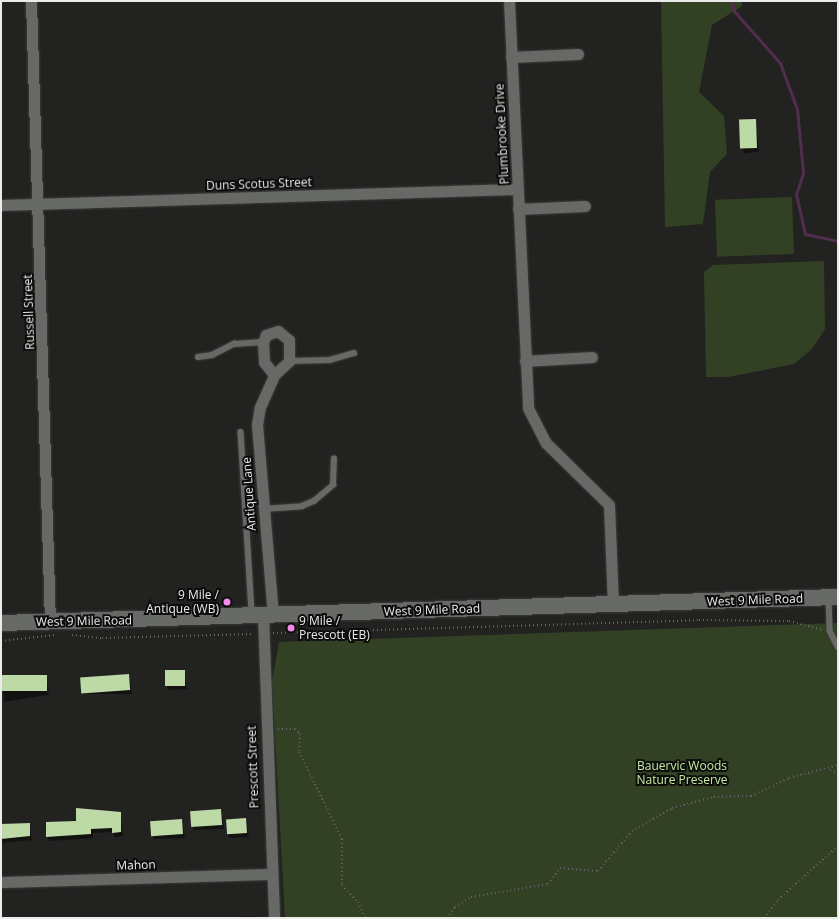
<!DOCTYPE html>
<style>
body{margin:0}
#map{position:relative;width:839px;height:919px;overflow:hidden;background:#222321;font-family:"Open Sans",sans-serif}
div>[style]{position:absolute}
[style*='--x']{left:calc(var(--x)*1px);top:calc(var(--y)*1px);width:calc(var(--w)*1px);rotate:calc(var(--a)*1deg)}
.green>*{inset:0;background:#324124;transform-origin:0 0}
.shadow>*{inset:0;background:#0007;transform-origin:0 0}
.stream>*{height:3px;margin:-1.5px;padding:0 1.5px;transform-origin:1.5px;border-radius:1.5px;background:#522d4e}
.building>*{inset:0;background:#bdd9a6;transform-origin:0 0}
.path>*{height:2px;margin-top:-1px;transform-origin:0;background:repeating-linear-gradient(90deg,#646563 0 1px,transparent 0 4px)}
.roads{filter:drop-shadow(0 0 1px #3c3e3b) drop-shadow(0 0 1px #3c3e3b)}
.lane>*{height:5.5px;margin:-2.75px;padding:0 2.75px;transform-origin:2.75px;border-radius:2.75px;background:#676966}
.street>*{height:11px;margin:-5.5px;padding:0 5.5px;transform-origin:5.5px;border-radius:5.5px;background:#676966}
.secondary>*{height:16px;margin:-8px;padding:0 8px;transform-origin:8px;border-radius:8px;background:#676966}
.dots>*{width:11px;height:11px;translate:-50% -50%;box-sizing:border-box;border:2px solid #0c0c0b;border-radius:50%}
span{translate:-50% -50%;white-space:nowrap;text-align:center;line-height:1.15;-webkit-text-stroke:4px #0c0c0b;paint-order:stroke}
.street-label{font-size:12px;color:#ebecea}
.poi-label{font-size:12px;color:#ebecea}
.right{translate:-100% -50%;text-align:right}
.left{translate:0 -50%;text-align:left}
.park-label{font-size:12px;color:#c5eba3}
.frame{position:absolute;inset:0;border:2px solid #ebecea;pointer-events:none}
</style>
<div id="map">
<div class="green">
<i style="clip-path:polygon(661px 1px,742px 1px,742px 6px,712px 25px,699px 92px,724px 116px,727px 154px,710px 172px,703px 224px,665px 227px)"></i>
<i style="left:792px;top:197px;width:57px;height:77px;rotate:88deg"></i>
<i style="clip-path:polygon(824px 261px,825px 329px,812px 349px,794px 364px,728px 377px,706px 377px,704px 272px,713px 265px)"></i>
<i style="clip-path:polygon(838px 623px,838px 918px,285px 918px,272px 681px,279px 642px)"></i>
</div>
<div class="shadow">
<i style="left:755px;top:120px;width:32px;height:15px;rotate:83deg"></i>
<i style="clip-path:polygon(184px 671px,187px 689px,169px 690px,166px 685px)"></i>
<i style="clip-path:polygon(129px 675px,132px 694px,84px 694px,82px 690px)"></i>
<i style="left:46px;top:676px;width:19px;height:45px;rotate:81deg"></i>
<i style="clip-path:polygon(221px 810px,224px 829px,194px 830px,191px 811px)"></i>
<i style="clip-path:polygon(120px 813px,123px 836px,115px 837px,113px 832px,93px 833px,93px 838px,50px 841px,47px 837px,77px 822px)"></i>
<i style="clip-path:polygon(246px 819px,249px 837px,230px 838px,227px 834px)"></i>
<i style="clip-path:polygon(182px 820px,185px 838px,154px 839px,151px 821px)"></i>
<i style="clip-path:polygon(29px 824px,32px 840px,1px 843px,1px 825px)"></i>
<i style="clip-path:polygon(255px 916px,256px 918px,236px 918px,236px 917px)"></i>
</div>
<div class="stream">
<i style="--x:731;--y:1;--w:10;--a:73"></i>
<i style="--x:734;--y:11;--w:69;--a:48.5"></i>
<i style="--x:780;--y:63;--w:49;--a:69.7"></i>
<i style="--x:797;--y:109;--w:64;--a:84.6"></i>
<i style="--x:803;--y:173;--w:22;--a:108"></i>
<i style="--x:796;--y:194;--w:41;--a:77.3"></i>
<i style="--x:805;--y:234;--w:34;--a:12"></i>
</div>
<div class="building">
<i style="left:756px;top:119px;width:29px;height:17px;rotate:88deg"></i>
<i style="left:165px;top:670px;width:20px;height:16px"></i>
<i style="left:129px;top:674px;width:16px;height:49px;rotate:86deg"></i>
<i style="left:47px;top:675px;width:16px;height:46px;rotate:90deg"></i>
<i style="clip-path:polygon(76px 808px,121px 812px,121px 832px,112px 833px,112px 828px,91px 829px,91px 834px,46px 837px,46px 822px,76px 821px)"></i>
<i style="left:221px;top:809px;width:16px;height:31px;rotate:86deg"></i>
<i style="left:246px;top:818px;width:15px;height:20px;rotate:86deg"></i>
<i style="left:182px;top:819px;width:15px;height:32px;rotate:86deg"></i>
<i style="clip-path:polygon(30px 823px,30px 836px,1px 839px,1px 824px)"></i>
</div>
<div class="path">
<i style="--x:273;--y:633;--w:426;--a:-1.7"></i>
<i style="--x:699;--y:620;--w:90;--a:0.6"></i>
<i style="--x:789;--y:621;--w:35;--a:15"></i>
<i style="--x:72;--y:635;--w:30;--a:6"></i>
<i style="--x:102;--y:638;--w:151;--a:-1.5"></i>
<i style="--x:1;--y:641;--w:54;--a:-6.3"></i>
<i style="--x:278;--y:729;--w:17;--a:0"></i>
<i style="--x:295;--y:729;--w:7;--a:45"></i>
<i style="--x:300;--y:734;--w:18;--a:93"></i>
<i style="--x:299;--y:752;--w:97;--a:63.7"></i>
<i style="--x:342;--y:839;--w:46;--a:90"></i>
<i style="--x:342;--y:885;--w:23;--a:47"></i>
<i style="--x:358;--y:902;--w:17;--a:66"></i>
<i style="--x:830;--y:770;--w:9;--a:21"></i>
<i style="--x:447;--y:918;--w:14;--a:-54"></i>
<i style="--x:455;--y:907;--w:19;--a:-32"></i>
<i style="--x:471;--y:897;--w:78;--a:-9.6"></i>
<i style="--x:548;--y:884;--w:20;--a:-53"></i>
<i style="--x:560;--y:868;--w:38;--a:5"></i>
<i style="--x:598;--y:871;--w:52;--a:-49.6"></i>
<i style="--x:632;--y:831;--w:46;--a:-29.9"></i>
<i style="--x:672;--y:808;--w:43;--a:-14.7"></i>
<i style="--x:714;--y:797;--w:37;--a:-2"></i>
<i style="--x:751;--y:796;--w:42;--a:-25.3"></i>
<i style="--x:789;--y:778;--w:51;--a:-14.9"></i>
<i style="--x:764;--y:918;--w:23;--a:-52"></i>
<i style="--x:778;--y:900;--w:81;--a:-42"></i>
</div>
<div class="roads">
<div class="lane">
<i style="--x:198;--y:357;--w:14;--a:-8"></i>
<i style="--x:212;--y:355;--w:25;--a:-27"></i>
<i style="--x:234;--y:344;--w:29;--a:-4"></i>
<i style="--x:289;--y:361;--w:41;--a:-1.4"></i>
<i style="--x:330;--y:360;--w:25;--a:-16"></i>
<i style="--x:241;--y:432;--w:181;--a:86.5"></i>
<i style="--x:263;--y:509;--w:39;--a:-4"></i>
<i style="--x:302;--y:506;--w:13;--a:-23"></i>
<i style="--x:314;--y:501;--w:25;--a:-40"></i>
<i style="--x:333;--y:485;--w:26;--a:-88"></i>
<i style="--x:829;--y:598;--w:33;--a:88"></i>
<i style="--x:830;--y:631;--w:18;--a:63"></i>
</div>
<div class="street">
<i style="--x:31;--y:1;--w:621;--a:88.25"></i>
<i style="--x:509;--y:1;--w:407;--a:87.3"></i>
<i style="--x:528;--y:408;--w:39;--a:63"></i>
<i style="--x:546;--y:443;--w:88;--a:44.5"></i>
<i style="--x:609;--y:505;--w:100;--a:87.7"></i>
<i style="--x:511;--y:57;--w:67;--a:-2.6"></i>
<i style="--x:1;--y:205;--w:516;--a:-1.78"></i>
<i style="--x:518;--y:209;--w:67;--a:-2.6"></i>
<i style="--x:525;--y:361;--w:67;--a:-3.4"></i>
<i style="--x:263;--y:615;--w:303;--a:87.9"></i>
<i style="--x:273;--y:615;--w:191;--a:-94.8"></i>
<i style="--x:257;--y:425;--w:18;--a:-81"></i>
<i style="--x:260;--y:407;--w:35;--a:-66"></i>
<i style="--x:274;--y:375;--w:21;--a:-43"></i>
<i style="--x:289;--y:361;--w:21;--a:-90"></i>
<i style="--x:289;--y:340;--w:14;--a:-141"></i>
<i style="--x:278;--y:331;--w:13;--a:162"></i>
<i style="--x:266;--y:335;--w:8;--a:113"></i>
<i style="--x:263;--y:342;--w:20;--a:87"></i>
<i style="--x:264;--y:362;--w:16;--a:52"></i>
<i style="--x:1;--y:882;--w:270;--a:-1.7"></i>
</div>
<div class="secondary">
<i style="--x:1;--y:623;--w:837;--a:-1.78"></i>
</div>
</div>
<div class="dots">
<i style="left:227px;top:602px;background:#f788ec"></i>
<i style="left:291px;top:628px;background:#f788ec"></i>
</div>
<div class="street-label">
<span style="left:502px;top:134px;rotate:-93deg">Plumbrooke Drive</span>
<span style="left:259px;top:184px;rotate:-2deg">Duns Scotus Street</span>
<span style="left:29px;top:312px;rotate:-92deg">Russell Street</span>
<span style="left:249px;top:494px;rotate:-94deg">Antique Lane</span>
<span style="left:755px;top:600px;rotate:-2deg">West 9 Mile Road</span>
<span style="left:432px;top:610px;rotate:-2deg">West 9 Mile Road</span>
<span style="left:84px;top:621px;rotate:-1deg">West 9 Mile Road</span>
<span style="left:253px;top:767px;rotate:-92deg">Prescott Street</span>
<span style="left:136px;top:865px;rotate:-2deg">Mahon</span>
</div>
<div class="poi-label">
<span class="right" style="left:219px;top:602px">9 Mile /<br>Antique (WB)</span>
<span class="left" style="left:299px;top:628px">9 Mile /<br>Prescott (EB)</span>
</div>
<div class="park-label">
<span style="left:682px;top:773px">Bauervic Woods<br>Nature Preserve</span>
</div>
<div class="frame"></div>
</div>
